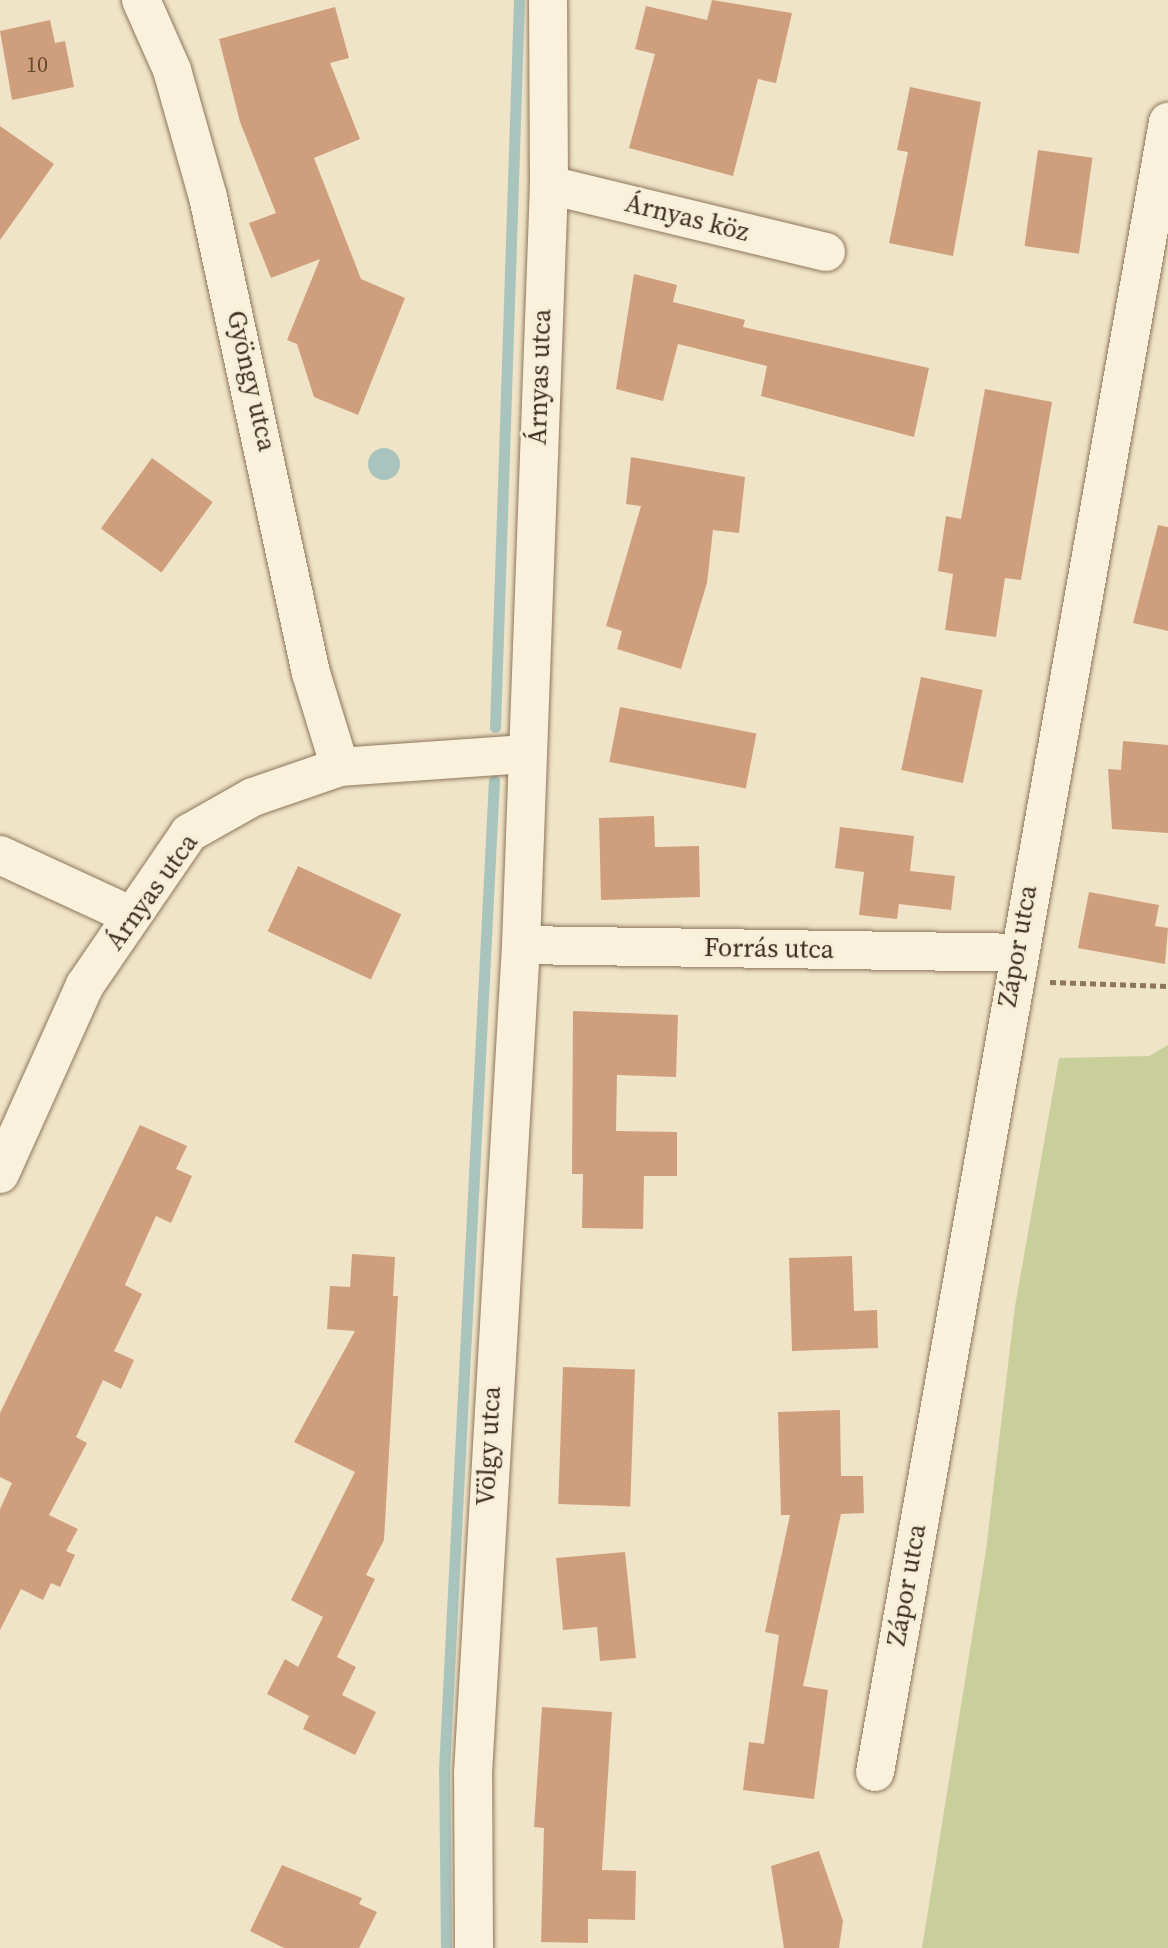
<!DOCTYPE html>
<meta charset="utf-8">
<style>
body{margin:0}
#map{position:relative;width:1168px;height:1948px;overflow:hidden;background:#f0e4c8;font-family:"Source Serif 4",serif}
div>[style]{position:absolute}
[style*='--x']{left:calc(var(--x)*1px);top:calc(var(--y)*1px);width:calc(var(--w)*1px);rotate:calc(var(--a)*1deg)}
.green>*{inset:0;background:#c9cf9b}
.water>*{inset:0;background:#a9c4bc}
.round{border-radius:50%}
.stream>*{height:11px;margin:-5.5px;padding:0 5.5px;transform-origin:5.5px;border-radius:5.5px;background:#a9c4bc}
.building>*{inset:0;background:#cf9f7d;transform-origin:0 0}
.path>*{height:5px;margin-top:-2.5px;transform-origin:0;background:repeating-linear-gradient(90deg,#8d765c 0 6px,transparent 0 10px)}
.roads{filter:drop-shadow(0 0 2px #8d765c) drop-shadow(0 0 2px #8d765c)}
.street>*{height:38px;margin:-19px;padding:0 19px;transform-origin:19px;border-radius:19px;background:#faf1dc}
span{translate:-50% -50%;white-space:nowrap;text-align:center;line-height:1.15;-webkit-text-stroke:6px #f7eed8;paint-order:stroke}
.number-label{font-size:22px;color:#624a37}
.number-label span{-webkit-text-stroke-width:0}
.street-label{font-size:26px;color:#3d2e20}
</style>
<div id="map">
<div class="green">
<i style="clip-path:polygon(1168px 1045px,1168px 1948px,922px 1948px,986px 1550px,1015px 1306px,1059px 1058px,1149px 1056px)"></i>
</div>
<div class="water">
<i class="round" style="left:368px;top:448px;width:32px;height:32px"></i>
</div>
<div class="stream">
<i style="--x:495;--y:727;--w:727;--a:-88.11"></i>
<i style="--x:446;--y:1948;--w:178;--a:-90.6"></i>
<i style="--x:444;--y:1770;--w:991;--a:-87.11"></i>
</div>
<div class="building">
<i style="clip-path:polygon(712px 0,792px 13px,776px 83px,758px 79px,733px 176px,629px 148px,655px 54px,635px 49px,646px 6px,707px 20px)"></i>
<i style="clip-path:polygon(335px 7px,349px 58px,330px 63px,360px 139px,314px 158px,361px 279px,405px 298px,358px 415px,314px 397px,297px 344px,287px 340px,320px 259px,271px 278px,249px 223px,276px 213px,240px 122px,219px 39px)"></i>
<i style="clip-path:polygon(50px 20px,55px 43px,65px 41px,74px 87px,12px 100px,0 31px)"></i>
<i style="clip-path:polygon(910px 87px,981px 102px,953px 256px,889px 243px,908px 152px,897px 150px)"></i>
<i style="clip-path:polygon(0 126px,54px 164px,0 240px)"></i>
<i style="left:1038px;top:150px;width:55px;height:97px;rotate:8deg"></i>
<i style="clip-path:polygon(634px 274px,677px 285px,673px 302px,745px 320px,743px 327px,929px 368px,914px 437px,761px 396px,767px 366px,678px 344px,663px 401px,616px 389px)"></i>
<i style="clip-path:polygon(985px 389px,1052px 402px,1021px 580px,1005px 578px,996px 637px,945px 630px,953px 574px,938px 571px,946px 516px,961px 519px)"></i>
<i style="clip-path:polygon(631px 457px,745px 477px,739px 533px,713px 530px,707px 583px,681px 669px,617px 649px,622px 631px,606px 626px,641px 506px,626px 504px)"></i>
<i style="left:152px;top:458px;width:75px;height:87px;rotate:36deg"></i>
<i style="clip-path:polygon(1158px 525px,1168px 527px,1168px 631px,1133px 623px)"></i>
<i style="left:921px;top:677px;width:63px;height:95px;rotate:12deg"></i>
<i style="left:620px;top:707px;width:139px;height:56px;rotate:11deg"></i>
<i style="clip-path:polygon(1123px 741px,1168px 745px,1168px 833px,1112px 829px,1108px 769px,1121px 770px)"></i>
<i style="clip-path:polygon(654px 816px,655px 847px,699px 846px,700px 897px,601px 900px,599px 818px)"></i>
<i style="clip-path:polygon(840px 827px,914px 836px,910px 871px,955px 876px,951px 910px,899px 904px,897px 919px,859px 915px,864px 872px,835px 868px)"></i>
<i style="left:298px;top:866px;width:114px;height:72px;rotate:25deg"></i>
<i style="clip-path:polygon(1089px 892px,1159px 905px,1155px 926px,1168px 928px,1165px 964px,1078px 948px)"></i>
<i style="clip-path:polygon(573px 1011px,678px 1015px,676px 1077px,617px 1075px,616px 1131px,677px 1132px,677px 1176px,644px 1176px,643px 1229px,582px 1228px,583px 1174px,572px 1174px)"></i>
<i style="clip-path:polygon(140px 1125px,187px 1146px,176px 1169px,192px 1176px,171px 1223px,156px 1216px,125px 1285px,142px 1294px,114px 1351px,134px 1360px,121px 1389px,103px 1380px,76px 1437px,87px 1443px,49px 1515px,78px 1529px,66px 1551px,75px 1555px,60px 1587px,51px 1583px,43px 1600px,21px 1589px,0 1630px,0 1509px,12px 1483px,0 1477px,0 1413px)"></i>
<i style="clip-path:polygon(352px 1254px,395px 1257px,393px 1296px,398px 1296px,384px 1540px,366px 1575px,375px 1579px,337px 1657px,356px 1667px,342px 1695px,376px 1712px,355px 1755px,303px 1729px,309px 1716px,267px 1694px,285px 1659px,298px 1667px,323px 1617px,291px 1600px,355px 1472px,294px 1442px,355px 1331px,327px 1329px,330px 1286px,350px 1287px)"></i>
<i style="clip-path:polygon(852px 1256px,854px 1311px,877px 1310px,878px 1348px,792px 1351px,789px 1258px)"></i>
<i style="left:563px;top:1367px;width:72px;height:137px;rotate:2deg"></i>
<i style="clip-path:polygon(840px 1410px,841px 1476px,863px 1476px,864px 1513px,841px 1514px,803px 1686px,828px 1690px,814px 1799px,743px 1790px,749px 1742px,764px 1744px,779px 1635px,765px 1632px,790px 1515px,781px 1515px,778px 1412px)"></i>
<i style="clip-path:polygon(625px 1552px,636px 1658px,600px 1661px,597px 1627px,563px 1630px,556px 1558px)"></i>
<i style="clip-path:polygon(542px 1707px,612px 1712px,602px 1870px,636px 1871px,635px 1920px,588px 1919px,588px 1943px,541px 1942px,544px 1828px,534px 1827px)"></i>
<i style="clip-path:polygon(819px 1851px,843px 1921px,839px 1948px,784px 1948px,771px 1866px)"></i>
<i style="clip-path:polygon(282px 1865px,362px 1898px,359px 1904px,377px 1912px,359px 1948px,284px 1948px,250px 1931px)"></i>
</div>
<div class="path">
<i style="--x:1050;--y:982;--w:118;--a:1.9"></i>
</div>
<div class="roads">
<div class="street">
<i style="--x:141;--y:0;--w:77;--a:66.1"></i>
<i style="--x:172;--y:70;--w:132;--a:74.2"></i>
<i style="--x:208;--y:197;--w:487;--a:77.8"></i>
<i style="--x:311;--y:673;--w:98;--a:72.9"></i>
<i style="--x:549;--y:185;--w:285;--a:13.6"></i>
<i style="--x:0;--y:855;--w:145;--a:24.8"></i>
<i style="--x:521;--y:945;--w:495;--a:0.9"></i>
<i style="--x:0;--y:1174;--w:207;--a:-65.8"></i>
<i style="--x:85;--y:985;--w:184;--a:-55.6"></i>
<i style="--x:189;--y:833;--w:73;--a:-29.4"></i>
<i style="--x:253;--y:797;--w:92;--a:-19"></i>
<i style="--x:340;--y:767;--w:185;--a:-4"></i>
<i style="--x:875;--y:1772;--w:1676;--a:-79.93"></i>
<i style="--x:474;--y:1948;--w:175;--a:-90.3"></i>
<i style="--x:473;--y:1773;--w:829;--a:-86.68"></i>
<i style="--x:521;--y:945;--w:761;--a:-87.89"></i>
<i style="--x:549;--y:185;--w:185;--a:-90.3"></i>
</div>
</div>
<div class="number-label">
<span style="left:37px;top:65px">10</span>
</div>
<div class="street-label">
<span style="left:687px;top:218px;rotate:14deg">Árnyas köz</span>
<span style="left:540px;top:377px;rotate:-88deg">Árnyas utca</span>
<span style="left:251px;top:381px;rotate:77deg">Gyöngy utca</span>
<span style="left:152px;top:892px;rotate:-54deg">Árnyas utca</span>
<span style="left:1018px;top:946px;rotate:-80deg">Zápor utca</span>
<span style="left:769px;top:949px;rotate:1deg">Forrás utca</span>
<span style="left:489px;top:1446px;rotate:-87deg">Völgy utca</span>
<span style="left:907px;top:1585px;rotate:-80deg">Zápor utca</span>
</div>
</div>
